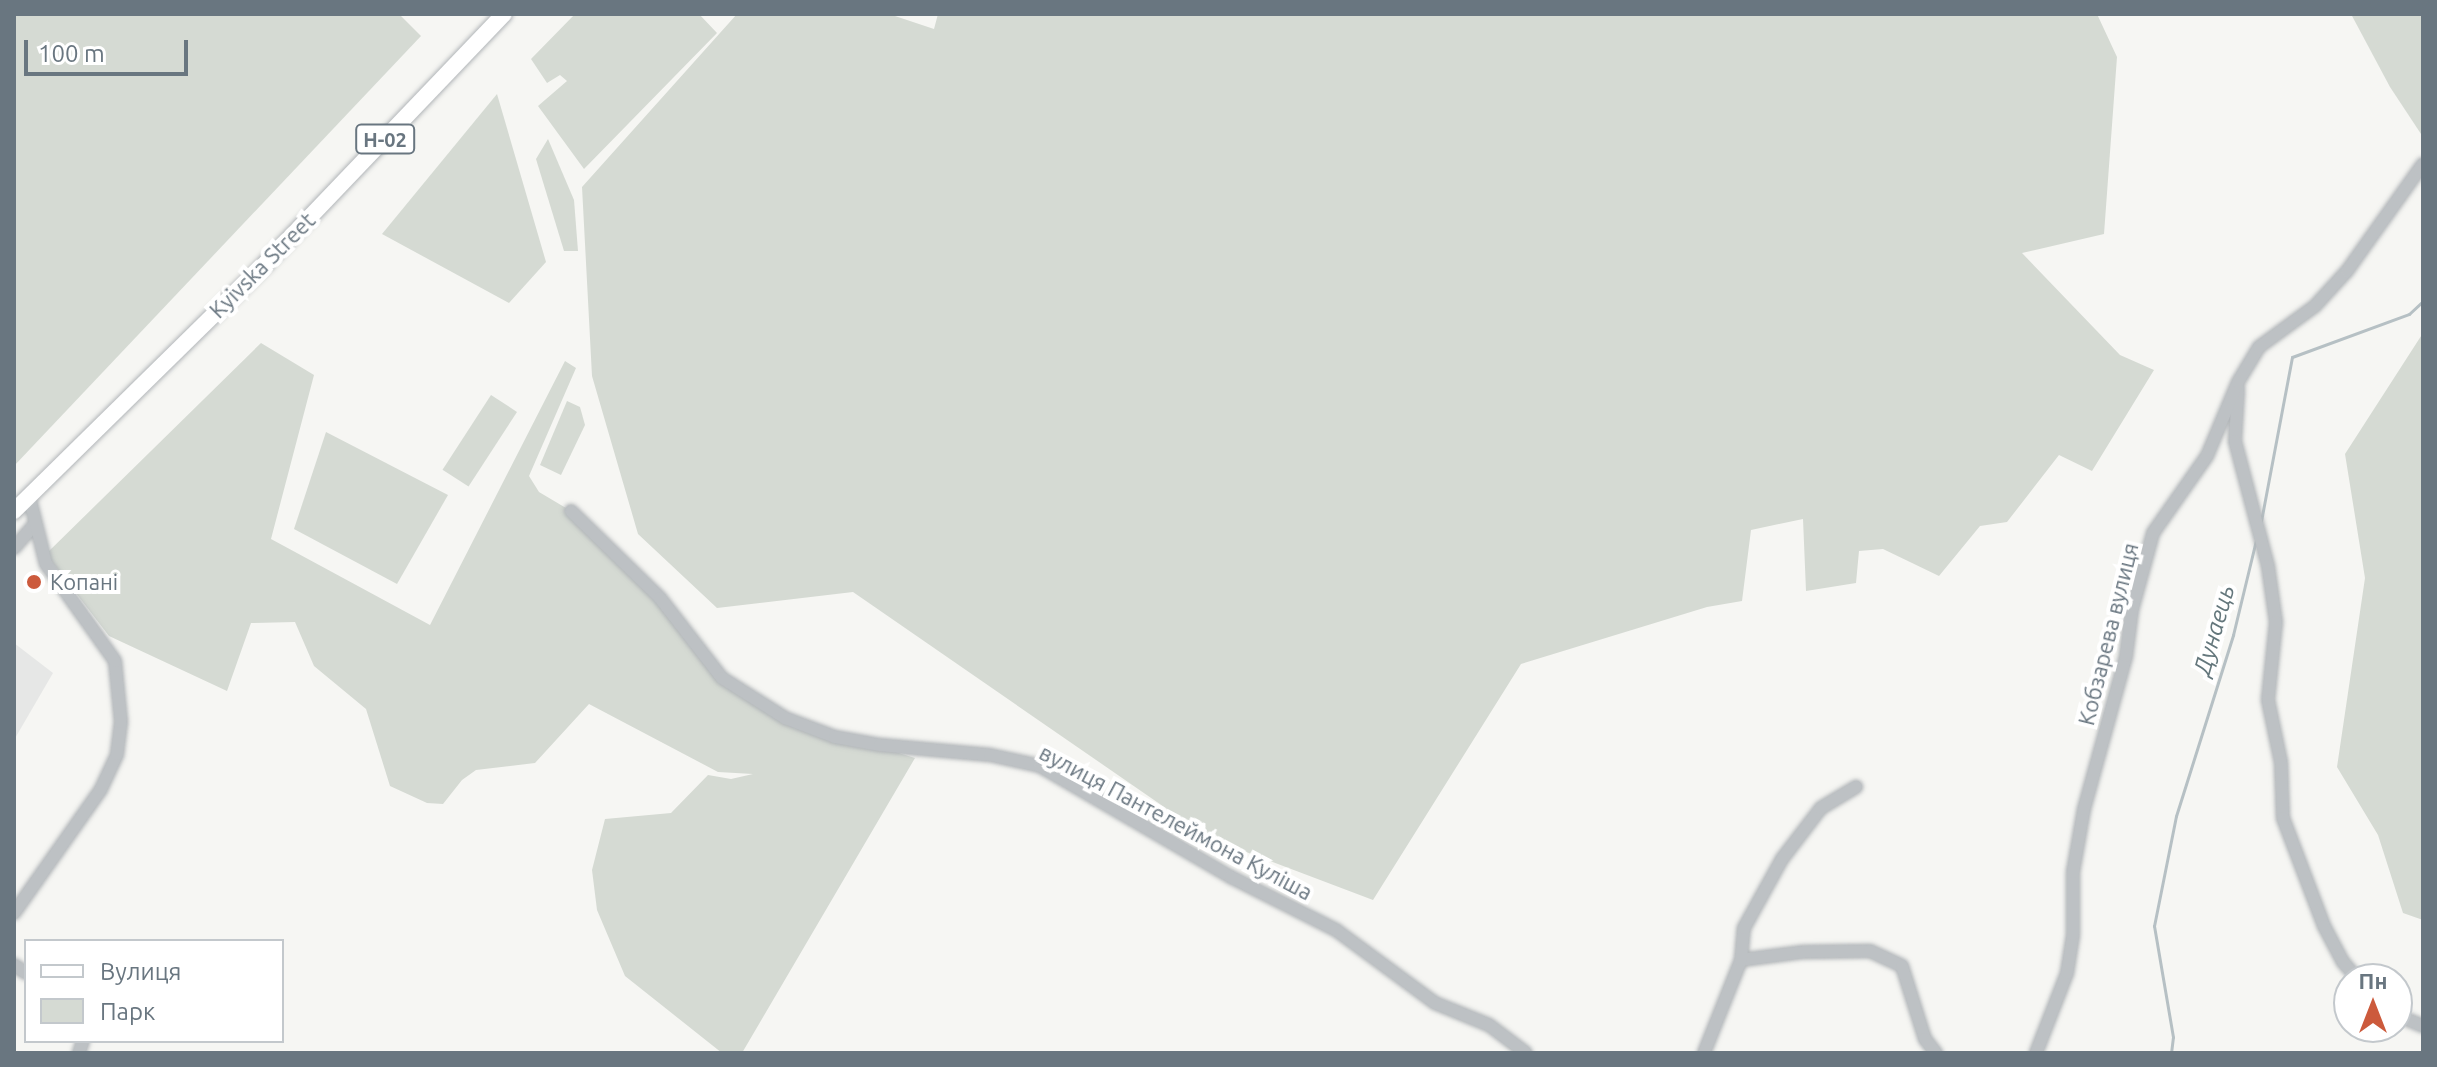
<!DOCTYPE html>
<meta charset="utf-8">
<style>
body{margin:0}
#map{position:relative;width:2437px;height:1067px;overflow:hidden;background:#f6f6f3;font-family:Ubuntu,sans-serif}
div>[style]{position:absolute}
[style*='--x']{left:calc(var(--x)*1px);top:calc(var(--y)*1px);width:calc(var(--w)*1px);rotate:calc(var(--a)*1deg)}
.built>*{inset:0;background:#e6e7e6}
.green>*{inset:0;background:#d5dad3;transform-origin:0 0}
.stream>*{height:3px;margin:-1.5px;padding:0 1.5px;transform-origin:1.5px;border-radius:1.5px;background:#b6c0c4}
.roads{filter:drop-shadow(0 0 2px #b1b5b8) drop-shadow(0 0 2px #b1b5b8)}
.minor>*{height:12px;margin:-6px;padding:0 6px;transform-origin:6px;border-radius:6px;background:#bdc1c4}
.major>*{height:16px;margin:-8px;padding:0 8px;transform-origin:8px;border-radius:8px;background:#fff}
.dots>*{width:22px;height:22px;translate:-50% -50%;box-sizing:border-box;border:4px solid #fff;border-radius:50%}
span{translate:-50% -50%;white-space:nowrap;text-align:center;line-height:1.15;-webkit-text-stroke:8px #fff;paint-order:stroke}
.shield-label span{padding:2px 6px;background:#fff;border:2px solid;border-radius:6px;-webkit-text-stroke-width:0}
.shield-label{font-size:20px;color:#697680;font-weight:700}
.street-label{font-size:22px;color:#697680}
.poi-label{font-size:22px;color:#697680}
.left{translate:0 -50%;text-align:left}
.water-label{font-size:24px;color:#64777c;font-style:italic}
.frame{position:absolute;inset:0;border:16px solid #697680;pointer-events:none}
.legend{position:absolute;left:24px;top:939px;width:260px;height:104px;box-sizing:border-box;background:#fff;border:2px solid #c3c8cc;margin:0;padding:10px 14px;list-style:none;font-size:24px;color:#697680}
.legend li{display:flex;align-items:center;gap:16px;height:40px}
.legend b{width:40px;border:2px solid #c3c8cc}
.north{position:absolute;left:2333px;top:963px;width:80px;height:80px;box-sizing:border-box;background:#fff;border:2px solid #c3c8cc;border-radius:50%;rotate:0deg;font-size:22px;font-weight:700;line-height:32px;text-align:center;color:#697680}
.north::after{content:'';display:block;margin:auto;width:28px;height:36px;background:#cc5a3c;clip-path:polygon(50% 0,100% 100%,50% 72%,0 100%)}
.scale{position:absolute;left:24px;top:40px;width:164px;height:36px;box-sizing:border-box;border:4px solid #697680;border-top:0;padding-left:10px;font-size:24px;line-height:28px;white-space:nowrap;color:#697680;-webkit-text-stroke:6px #fff;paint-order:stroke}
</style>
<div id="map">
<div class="built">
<i style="clip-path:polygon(14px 643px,53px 673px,14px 740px)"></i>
</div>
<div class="green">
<i style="clip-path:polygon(14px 14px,399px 14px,421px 36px,14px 466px)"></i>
<i style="clip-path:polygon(575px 14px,699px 14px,717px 33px,584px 169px,538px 106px,567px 81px,560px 75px,547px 83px,531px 59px)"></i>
<i style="clip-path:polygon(737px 14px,889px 14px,934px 29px,938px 14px,2097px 14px,2117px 57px,2104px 234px,2022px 253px,2120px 355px,2154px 370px,2092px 471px,2059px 455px,2007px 522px,1980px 526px,1939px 576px,1883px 549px,1859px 551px,1856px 583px,1806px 591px,1803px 519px,1751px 530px,1742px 601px,1707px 607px,1521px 664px,1373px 900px,1209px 838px,853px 592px,717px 608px,638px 534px,592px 376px,582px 187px)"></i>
<i style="clip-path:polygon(2351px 14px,2423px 14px,2423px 137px,2390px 87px)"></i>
<i style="clip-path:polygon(497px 94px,546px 262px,509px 303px,382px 234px)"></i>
<i style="clip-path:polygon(548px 139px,574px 200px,578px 251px,564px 251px,536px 159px)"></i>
<i style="clip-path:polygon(2423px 333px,2423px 920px,2403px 913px,2378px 835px,2337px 767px,2365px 578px,2345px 454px)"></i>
<i style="clip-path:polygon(261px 343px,314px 375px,271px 539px,430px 625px,565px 361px,576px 368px,529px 476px,539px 492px,571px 511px,625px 561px,722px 678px,785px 718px,915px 758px,742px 1053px,722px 1053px,625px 976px,597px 910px,592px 870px,605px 819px,671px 813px,708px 775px,731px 779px,753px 774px,718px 772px,589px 704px,535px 763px,476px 770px,462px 780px,443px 804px,427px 803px,390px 786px,366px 709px,314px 666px,295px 622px,251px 623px,227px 691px,109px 636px,46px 554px)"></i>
<i style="left:491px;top:395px;width:31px;height:89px;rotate:33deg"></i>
<i style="clip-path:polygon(567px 401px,580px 407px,585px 425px,561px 475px,540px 465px)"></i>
<i style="clip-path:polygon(326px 432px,448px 495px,397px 584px,294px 529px)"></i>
</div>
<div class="stream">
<i style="--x:2261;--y:521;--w:167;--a:-79.3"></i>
<i style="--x:2292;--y:357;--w:125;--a:-20.2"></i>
<i style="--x:2409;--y:314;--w:19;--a:-43"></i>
<i style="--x:2171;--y:1053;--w:16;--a:-83"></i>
<i style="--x:2173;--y:1037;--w:113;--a:-99.7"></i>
<i style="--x:2154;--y:926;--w:112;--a:-78.7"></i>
<i style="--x:2176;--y:816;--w:190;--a:-72.5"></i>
<i style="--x:2233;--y:635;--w:98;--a:-76.4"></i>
</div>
<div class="roads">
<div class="minor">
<i style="--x:2238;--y:389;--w:52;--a:93.3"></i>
<i style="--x:2235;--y:441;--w:129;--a:75.2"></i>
<i style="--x:2268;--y:566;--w:57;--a:81.9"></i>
<i style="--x:2276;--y:622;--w:78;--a:95.9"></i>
<i style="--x:2268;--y:700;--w:63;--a:78.2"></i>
<i style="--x:2281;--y:762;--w:56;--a:88"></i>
<i style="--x:2283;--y:818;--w:116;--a:69.2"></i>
<i style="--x:2324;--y:926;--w:41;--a:62.2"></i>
<i style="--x:2343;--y:962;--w:23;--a:49"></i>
<i style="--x:571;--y:511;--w:124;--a:44.3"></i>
<i style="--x:660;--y:598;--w:101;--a:52.2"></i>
<i style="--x:722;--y:678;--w:75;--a:32.4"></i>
<i style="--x:785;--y:718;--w:53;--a:20.8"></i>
<i style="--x:835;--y:737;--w:46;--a:10.1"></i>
<i style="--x:880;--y:745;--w:110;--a:5.2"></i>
<i style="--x:990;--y:755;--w:51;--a:12.4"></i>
<i style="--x:1040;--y:766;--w:221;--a:30.2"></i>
<i style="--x:1231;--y:877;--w:118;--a:26.8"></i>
<i style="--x:1336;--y:930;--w:123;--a:36.4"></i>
<i style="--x:1435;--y:1003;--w:58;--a:22.2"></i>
<i style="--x:1489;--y:1025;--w:46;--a:37.1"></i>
<i style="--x:14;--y:548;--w:32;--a:-49"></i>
<i style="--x:14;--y:913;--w:151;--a:-54.9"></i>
<i style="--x:101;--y:789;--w:38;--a:-65"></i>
<i style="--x:117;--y:754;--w:32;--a:-83"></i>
<i style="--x:121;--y:722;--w:61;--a:-95.6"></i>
<i style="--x:115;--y:661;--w:119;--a:-125.4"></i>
<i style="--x:46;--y:564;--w:70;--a:-104"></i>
<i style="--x:1741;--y:960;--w:63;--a:-7.4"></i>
<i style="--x:1803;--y:952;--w:67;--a:-0.9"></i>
<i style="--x:1870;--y:951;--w:35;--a:25"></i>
<i style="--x:1902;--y:966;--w:77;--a:72.5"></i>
<i style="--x:1925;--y:1039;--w:18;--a:52"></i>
<i style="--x:14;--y:965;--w:14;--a:34"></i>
<i style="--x:2397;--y:1015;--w:28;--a:23"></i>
<i style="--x:79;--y:1053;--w:13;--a:-72"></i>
<i style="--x:1704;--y:1053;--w:100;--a:-68.3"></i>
<i style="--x:1741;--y:960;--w:32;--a:-85"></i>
<i style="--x:1744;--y:928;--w:79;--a:-61.2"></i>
<i style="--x:1782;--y:859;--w:64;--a:-52.6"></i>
<i style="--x:1821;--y:808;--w:41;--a:-31"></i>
<i style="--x:2036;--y:1053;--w:86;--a:-68.8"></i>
<i style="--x:2067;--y:973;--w:39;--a:-81"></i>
<i style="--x:2073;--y:934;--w:62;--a:-90"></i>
<i style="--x:2073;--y:872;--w:64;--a:-80.1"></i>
<i style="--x:2084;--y:809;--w:159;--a:-74.6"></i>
<i style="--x:2126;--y:656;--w:46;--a:-82.6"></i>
<i style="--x:2132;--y:610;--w:80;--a:-74.7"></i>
<i style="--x:2153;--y:533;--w:94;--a:-55"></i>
<i style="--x:2207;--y:456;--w:80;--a:-67.3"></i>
<i style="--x:2238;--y:382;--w:41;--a:-59"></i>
<i style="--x:2259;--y:347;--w:69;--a:-36.2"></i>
<i style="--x:2315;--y:306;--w:47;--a:-47.6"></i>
<i style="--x:2347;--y:271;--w:131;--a:-54.6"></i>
</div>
<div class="major">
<i style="--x:14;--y:511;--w:354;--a:-44.5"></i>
<i style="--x:266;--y:263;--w:344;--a:-46.3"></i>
</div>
</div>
<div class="dots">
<i style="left:34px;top:582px;background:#cc5a3c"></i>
</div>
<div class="shield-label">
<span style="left:385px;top:139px">Н-02</span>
</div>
<div class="street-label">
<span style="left:262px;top:265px;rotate:-45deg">Kyivska Street</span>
<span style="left:2108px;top:634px;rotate:-76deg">Кобзарева вулиця</span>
<span style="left:1176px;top:822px;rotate:28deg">вулиця Пантелеймона Куліша</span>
</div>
<div class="poi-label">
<span class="left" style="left:50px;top:582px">Копані</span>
</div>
<div class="water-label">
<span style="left:2214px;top:630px;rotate:-74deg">Дунаець</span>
</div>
<div class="frame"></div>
<ul class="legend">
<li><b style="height:10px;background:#fff"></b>Вулиця</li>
<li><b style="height:22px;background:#d5dad3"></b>Парк</li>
</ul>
<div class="north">Пн</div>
<div class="scale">100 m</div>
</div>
